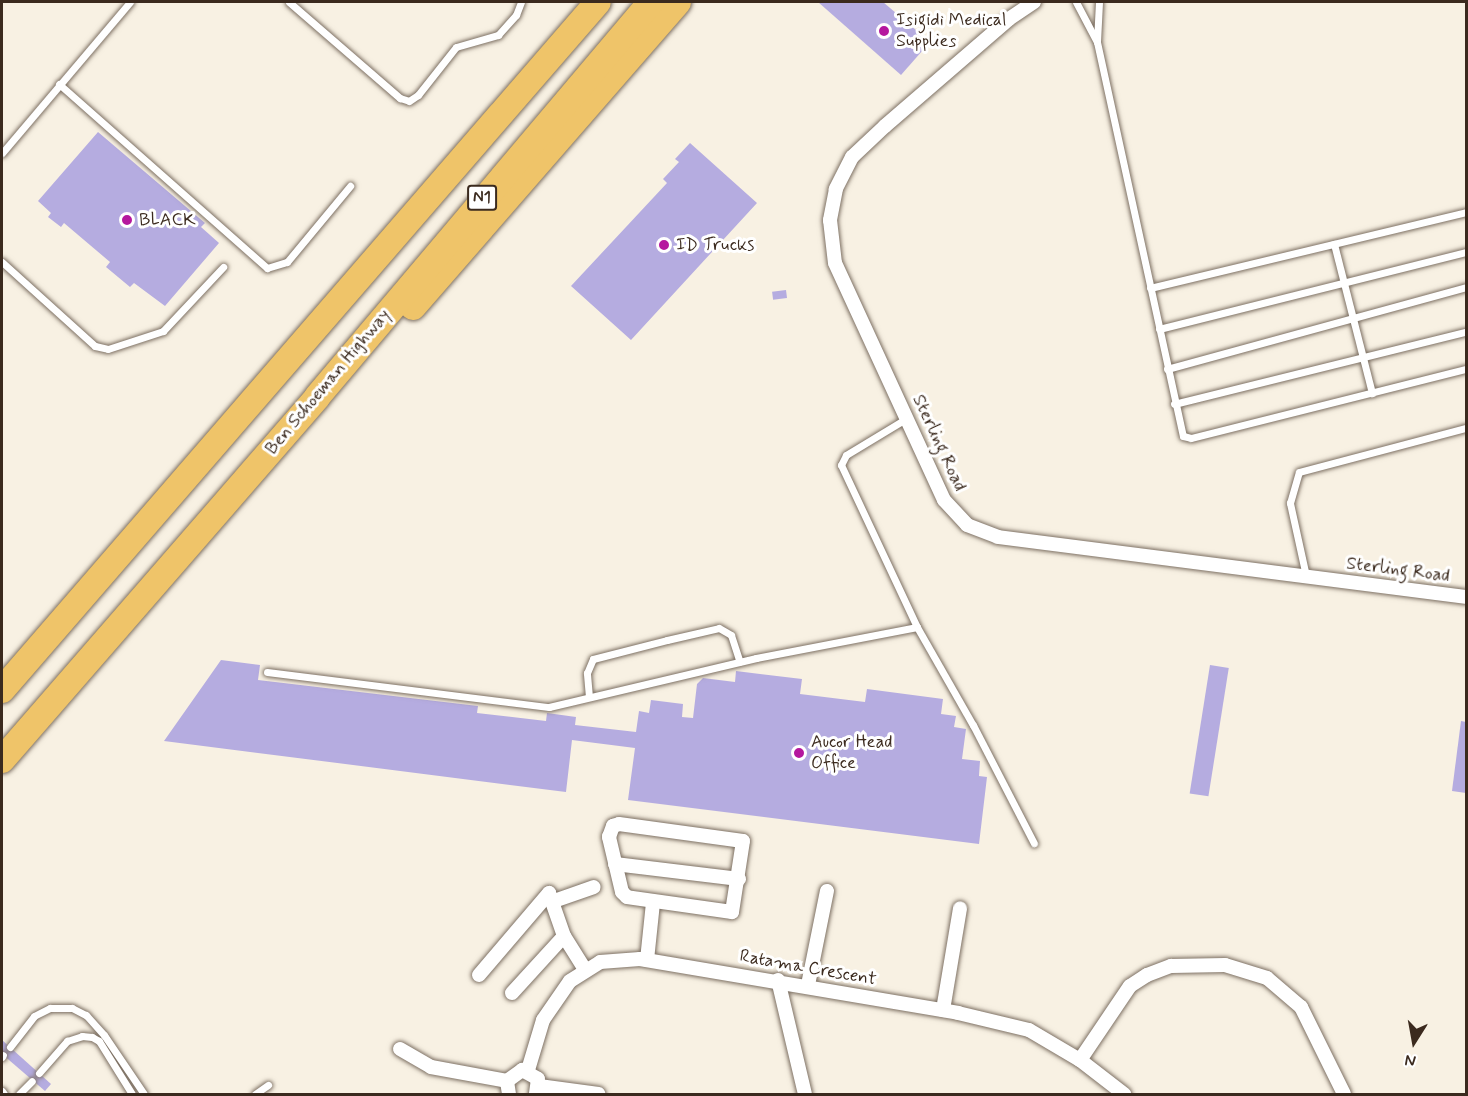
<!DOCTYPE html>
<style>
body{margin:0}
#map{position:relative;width:1468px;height:1096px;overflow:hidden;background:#f8f1e3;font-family:Mynerve,sans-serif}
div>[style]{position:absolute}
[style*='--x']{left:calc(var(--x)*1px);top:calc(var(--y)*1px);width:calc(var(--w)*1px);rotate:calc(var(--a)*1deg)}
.building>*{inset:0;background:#b5ace0;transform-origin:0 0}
.roads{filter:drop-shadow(0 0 2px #7d7063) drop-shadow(0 0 2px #7d7063)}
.lane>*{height:7px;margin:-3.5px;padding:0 3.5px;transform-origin:3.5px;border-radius:3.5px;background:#fff}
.street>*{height:14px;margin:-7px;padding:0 7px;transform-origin:7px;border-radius:7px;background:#fff}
.highway>*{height:26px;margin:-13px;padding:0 13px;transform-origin:13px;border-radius:13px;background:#efc469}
.dots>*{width:16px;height:16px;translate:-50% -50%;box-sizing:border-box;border:3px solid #fff;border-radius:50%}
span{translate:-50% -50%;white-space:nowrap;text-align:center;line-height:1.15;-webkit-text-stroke:6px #fff;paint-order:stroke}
.shield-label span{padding:2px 4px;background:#fff;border:2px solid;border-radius:4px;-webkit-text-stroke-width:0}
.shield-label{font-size:16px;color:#3b2a1e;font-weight:700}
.poi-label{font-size:18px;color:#3b2a1e}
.left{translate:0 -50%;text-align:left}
.street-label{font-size:18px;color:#3b2a1e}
.frame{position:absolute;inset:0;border:3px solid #3b2a1e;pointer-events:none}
.north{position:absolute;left:1384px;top:1012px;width:60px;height:60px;-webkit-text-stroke:4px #fff;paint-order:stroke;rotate:191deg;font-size:16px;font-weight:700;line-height:24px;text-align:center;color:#3b2a1e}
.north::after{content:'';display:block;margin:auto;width:21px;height:27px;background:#3b2a1e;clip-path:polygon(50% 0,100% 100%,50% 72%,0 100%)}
</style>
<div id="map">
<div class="building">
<i style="clip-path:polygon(818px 2px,883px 2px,930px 42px,901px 75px)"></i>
<i style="clip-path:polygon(98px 132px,205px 223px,201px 227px,219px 243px,165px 306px,134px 283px,130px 287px,106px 267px,110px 262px,64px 223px,61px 227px,48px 217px,51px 213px,38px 201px)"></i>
<i style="clip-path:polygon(690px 143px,757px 203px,631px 340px,571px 286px,667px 183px,663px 179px,679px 162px,675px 159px)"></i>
<i style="left:786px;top:290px;width:8px;height:14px;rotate:83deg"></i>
<i style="clip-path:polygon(221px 660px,260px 665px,258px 680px,478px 706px,477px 713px,546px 721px,547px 713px,576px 717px,575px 725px,636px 732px,639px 711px,649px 713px,651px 700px,683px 704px,682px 717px,693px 718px,697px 684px,703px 678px,735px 682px,736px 671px,802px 679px,800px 694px,865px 702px,867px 689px,943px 699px,941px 714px,956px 716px,954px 727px,966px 729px,962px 759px,980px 761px,979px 776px,987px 777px,979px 844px,628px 800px,635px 748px,572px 740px,566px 792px,164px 741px)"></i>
<i style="left:1210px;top:665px;width:19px;height:130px;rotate:9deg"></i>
<i style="clip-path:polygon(1461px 721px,1466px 722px,1466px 793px,1452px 791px)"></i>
<i style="clip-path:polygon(2px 1040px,51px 1084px,45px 1091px,2px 1054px)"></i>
</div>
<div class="roads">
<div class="lane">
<i style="--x:289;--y:2;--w:147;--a:40.9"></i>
<i style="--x:400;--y:98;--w:9;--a:18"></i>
<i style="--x:409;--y:101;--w:11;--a:-34"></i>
<i style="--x:418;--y:95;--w:61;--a:-51.6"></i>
<i style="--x:456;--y:47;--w:44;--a:-15.9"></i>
<i style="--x:498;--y:35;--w:27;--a:-48"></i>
<i style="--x:516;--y:15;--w:14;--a:-69"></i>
<i style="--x:1076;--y:2;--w:45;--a:62.3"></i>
<i style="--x:1099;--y:2;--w:40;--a:92.9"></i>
<i style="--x:1097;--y:42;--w:403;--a:77.7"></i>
<i style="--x:1183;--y:436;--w:8;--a:14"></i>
<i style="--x:1191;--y:438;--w:284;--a:-14.1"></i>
<i style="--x:59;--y:84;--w:278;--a:41.5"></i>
<i style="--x:267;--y:268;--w:21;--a:-17"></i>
<i style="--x:287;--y:262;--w:99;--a:-50.3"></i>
<i style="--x:2;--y:153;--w:198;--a:-49.7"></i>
<i style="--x:1334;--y:244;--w:154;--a:75.7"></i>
<i style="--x:2;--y:262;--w:125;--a:42.1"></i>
<i style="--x:95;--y:346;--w:13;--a:13"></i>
<i style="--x:108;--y:349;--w:58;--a:-18.1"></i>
<i style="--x:163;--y:331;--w:88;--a:-46.8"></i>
<i style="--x:1150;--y:288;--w:325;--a:-13.5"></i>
<i style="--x:1159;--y:329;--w:317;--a:-14.1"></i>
<i style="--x:1167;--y:369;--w:310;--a:-15.3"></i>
<i style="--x:1174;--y:404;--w:301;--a:-13.9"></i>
<i style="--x:1306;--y:576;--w:75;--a:-102.4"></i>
<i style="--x:1290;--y:503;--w:32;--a:-74"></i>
<i style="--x:1299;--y:472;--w:173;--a:-14.8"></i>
<i style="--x:917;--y:627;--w:113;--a:60.3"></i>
<i style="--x:973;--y:725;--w:133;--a:62.7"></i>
<i style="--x:267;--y:672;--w:284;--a:7.1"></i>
<i style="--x:549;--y:707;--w:213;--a:-13.3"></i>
<i style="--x:756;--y:658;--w:164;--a:-10.9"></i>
<i style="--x:917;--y:627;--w:179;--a:-115.1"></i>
<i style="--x:841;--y:465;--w:11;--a:-63"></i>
<i style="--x:846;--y:455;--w:71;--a:-31.2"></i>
<i style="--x:589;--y:697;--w:24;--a:-95"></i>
<i style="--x:587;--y:673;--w:15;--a:-67"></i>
<i style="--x:593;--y:659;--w:76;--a:-14.4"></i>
<i style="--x:667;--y:640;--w:53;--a:-13"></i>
<i style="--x:719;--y:628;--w:14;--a:30"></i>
<i style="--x:731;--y:635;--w:28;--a:72"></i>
<i style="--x:10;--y:1047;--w:39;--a:-52"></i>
<i style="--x:34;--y:1016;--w:18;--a:-27"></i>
<i style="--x:50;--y:1008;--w:22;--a:0"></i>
<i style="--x:72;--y:1008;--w:16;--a:27"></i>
<i style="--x:86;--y:1015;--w:27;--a:48"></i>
<i style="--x:104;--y:1035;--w:71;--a:55.9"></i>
<i style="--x:2;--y:1057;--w:2;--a:-63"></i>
<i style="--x:39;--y:1073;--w:43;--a:-48.8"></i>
<i style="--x:67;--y:1041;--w:16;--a:-18"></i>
<i style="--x:82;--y:1036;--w:10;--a:6"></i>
<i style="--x:92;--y:1037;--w:8;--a:30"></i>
<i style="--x:99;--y:1041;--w:62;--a:58.1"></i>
<i style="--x:2;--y:1091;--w:4;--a:56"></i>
<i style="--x:19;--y:1094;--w:18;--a:-45"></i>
<i style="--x:255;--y:1094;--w:16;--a:-35"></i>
</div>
<div class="street">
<i style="--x:1034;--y:2;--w:30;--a:146"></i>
<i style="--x:1009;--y:19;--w:164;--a:139.2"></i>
<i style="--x:885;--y:126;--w:45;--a:136.8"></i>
<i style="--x:852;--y:157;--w:36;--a:117"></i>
<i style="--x:836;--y:189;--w:32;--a:101"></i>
<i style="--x:830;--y:220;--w:43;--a:83.4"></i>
<i style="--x:835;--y:263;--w:261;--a:65.3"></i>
<i style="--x:944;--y:500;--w:34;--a:47"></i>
<i style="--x:967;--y:525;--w:33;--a:21"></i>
<i style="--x:998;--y:537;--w:472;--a:7.3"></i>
<i style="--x:619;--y:824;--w:125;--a:7.8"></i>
<i style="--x:743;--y:841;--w:72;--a:98.8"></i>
<i style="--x:732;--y:912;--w:106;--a:-171.9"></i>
<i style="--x:627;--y:897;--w:7;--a:-135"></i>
<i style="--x:622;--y:892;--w:57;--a:-103.3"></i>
<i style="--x:609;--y:837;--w:12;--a:-70"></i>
<i style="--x:613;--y:826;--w:6;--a:-18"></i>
<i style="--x:615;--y:864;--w:125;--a:6.9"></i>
<i style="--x:554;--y:901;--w:42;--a:-19.3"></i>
<i style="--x:647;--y:960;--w:57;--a:-84"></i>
<i style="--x:479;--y:975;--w:108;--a:-49.5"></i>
<i style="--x:549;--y:893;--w:46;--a:70.8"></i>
<i style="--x:564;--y:936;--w:39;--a:58"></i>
<i style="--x:778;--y:980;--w:117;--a:76.7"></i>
<i style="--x:808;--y:985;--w:96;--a:-78.6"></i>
<i style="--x:512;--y:993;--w:77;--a:-47.6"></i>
<i style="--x:943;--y:1010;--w:103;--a:-80.5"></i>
<i style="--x:400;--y:1049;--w:36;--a:30"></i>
<i style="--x:431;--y:1067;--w:77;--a:10.4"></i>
<i style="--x:1080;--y:1060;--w:89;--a:-56"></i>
<i style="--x:1130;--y:986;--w:20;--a:-33"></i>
<i style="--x:1147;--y:975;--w:26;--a:-21"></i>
<i style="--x:1171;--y:966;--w:54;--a:-1.1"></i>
<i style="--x:1225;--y:965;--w:44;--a:17.2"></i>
<i style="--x:1267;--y:978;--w:45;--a:40.5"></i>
<i style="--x:1301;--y:1007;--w:97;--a:63.7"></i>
<i style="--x:528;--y:1070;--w:52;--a:-73.3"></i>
<i style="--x:543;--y:1020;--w:47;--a:-55.3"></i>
<i style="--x:570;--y:981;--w:36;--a:-32"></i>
<i style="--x:600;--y:962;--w:40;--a:-4.3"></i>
<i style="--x:640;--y:959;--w:323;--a:9.6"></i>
<i style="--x:958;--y:1013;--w:73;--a:13.5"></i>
<i style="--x:1029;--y:1030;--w:59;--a:30.5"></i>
<i style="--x:1080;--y:1060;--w:56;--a:37.7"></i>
<i style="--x:539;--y:1086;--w:60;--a:7.7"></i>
<i style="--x:509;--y:1094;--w:13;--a:-99"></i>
<i style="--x:507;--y:1081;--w:19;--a:-36"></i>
<i style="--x:522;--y:1070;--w:18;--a:29"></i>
<i style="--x:538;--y:1079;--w:15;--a:98"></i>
</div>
<div class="highway">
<i style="--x:413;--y:307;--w:404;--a:-49"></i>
<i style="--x:2;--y:690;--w:910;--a:-49.1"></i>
<i style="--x:2;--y:760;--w:481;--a:-49"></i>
<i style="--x:317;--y:397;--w:517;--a:-49.78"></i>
</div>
</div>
<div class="dots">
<i style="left:884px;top:31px;background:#b5179e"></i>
<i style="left:127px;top:220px;background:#b5179e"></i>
<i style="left:664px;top:245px;background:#b5179e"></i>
<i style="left:799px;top:753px;background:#b5179e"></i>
</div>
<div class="shield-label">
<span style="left:482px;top:198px">N1</span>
</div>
<div class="poi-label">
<span class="left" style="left:896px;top:31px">Isigidi Medical<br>Supplies</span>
<span class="left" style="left:139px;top:220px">BLACK</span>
<span class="left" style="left:676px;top:245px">ID Trucks</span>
<span class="left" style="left:811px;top:753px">Aucor Head<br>Office</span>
</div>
<div class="street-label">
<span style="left:328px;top:382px;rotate:-50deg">Ben Schoeman Highway</span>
<span style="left:939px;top:443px;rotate:65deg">Sterling Road</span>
<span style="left:1398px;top:570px;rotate:7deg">Sterling Road</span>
<span style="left:808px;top:968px;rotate:10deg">Ratama Crescent</span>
</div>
<div class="frame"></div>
<div class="north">N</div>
</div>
